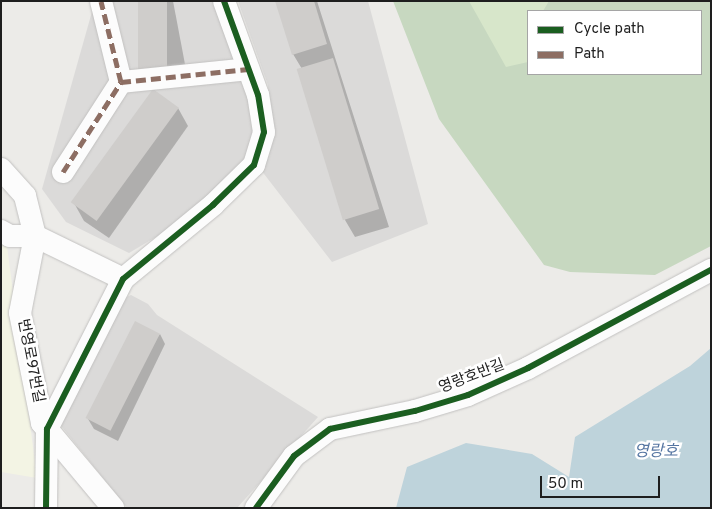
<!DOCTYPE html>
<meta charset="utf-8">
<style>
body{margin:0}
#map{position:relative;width:712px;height:509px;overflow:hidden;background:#ecebe8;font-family:Overpass,"Noto Sans KR",sans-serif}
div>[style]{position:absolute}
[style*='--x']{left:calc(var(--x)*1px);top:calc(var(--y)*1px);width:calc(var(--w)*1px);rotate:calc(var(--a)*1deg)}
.residential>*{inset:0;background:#dbdad9}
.education>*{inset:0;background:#f3f4e4}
.grass>*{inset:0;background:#d7e6ca}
.forest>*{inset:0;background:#c7d8c0}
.water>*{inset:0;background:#bed3db}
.shadow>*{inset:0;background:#0003}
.building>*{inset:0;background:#cfcdcb;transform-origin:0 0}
.roads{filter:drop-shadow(0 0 1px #c2c1c0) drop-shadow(0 0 1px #c2c1c0)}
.minor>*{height:22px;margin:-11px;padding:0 11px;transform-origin:11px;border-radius:11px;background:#fcfcfc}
.quiet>*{height:5px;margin-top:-2.5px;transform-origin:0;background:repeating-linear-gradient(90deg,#8d6e63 0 10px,transparent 0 15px)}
.cycleway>*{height:6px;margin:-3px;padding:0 3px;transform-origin:3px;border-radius:3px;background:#1b5e20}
span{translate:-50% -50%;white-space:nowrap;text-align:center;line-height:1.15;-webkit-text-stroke:5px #fff;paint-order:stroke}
.street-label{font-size:15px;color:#1e1e1e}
.water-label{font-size:16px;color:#5676a2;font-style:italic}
.frame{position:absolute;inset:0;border:2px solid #1e1e1e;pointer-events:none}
.legend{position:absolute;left:527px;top:10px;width:175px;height:65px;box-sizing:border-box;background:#fff;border:1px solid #a5a5a5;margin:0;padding:6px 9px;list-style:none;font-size:15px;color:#1e1e1e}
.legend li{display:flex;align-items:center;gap:10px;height:25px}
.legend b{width:25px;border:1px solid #a5a5a5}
.scale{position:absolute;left:540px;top:476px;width:120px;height:22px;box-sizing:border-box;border:2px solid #1e1e1e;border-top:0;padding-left:6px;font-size:15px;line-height:18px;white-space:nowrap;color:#1e1e1e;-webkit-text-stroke:4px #fff;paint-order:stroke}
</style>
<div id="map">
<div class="residential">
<i style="clip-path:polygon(95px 1px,216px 1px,241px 71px,257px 134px,247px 166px,206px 207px,129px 253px,66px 222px,42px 189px)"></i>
<i style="clip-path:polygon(238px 1px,368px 1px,428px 224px,332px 262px,261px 170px,271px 143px,268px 85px)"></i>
<i style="clip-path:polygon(131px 295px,148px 304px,157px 315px,318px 417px,237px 508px,127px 508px,58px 422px,120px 300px)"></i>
</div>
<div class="education">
<i style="clip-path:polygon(1px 243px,7px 246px,37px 478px,1px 472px)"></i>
</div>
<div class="grass">
<i style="clip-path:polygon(436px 1px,583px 1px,579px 11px,528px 11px,528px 74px,501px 90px)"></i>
</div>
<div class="forest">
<i style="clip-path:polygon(393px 1px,469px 1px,506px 67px,528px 62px,528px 74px,701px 74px,701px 11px,543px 11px,549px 1px,711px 1px,711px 246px,655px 275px,570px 272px,544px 265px,439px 119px)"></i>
</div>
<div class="water">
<i style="clip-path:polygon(711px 348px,711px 508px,396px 508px,407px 467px,466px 443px,532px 454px,569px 477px,575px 437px,690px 366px)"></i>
</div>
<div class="shadow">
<i style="clip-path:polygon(139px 1px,173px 1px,188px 80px,151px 68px)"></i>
<i style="clip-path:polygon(277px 1px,317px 1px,389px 227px,355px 237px,345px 220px,299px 70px,302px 69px,293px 54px)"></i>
<i style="clip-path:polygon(178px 108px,188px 126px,109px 238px,84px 221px,74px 203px)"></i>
<i style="clip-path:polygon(160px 334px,165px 344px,118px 441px,94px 429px,88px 419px)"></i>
</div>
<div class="building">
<i style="left:138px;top:1px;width:29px;height:68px"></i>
<i style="clip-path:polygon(275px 1px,314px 1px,327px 44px,292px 55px)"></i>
<i style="left:333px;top:58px;width:158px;height:38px;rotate:73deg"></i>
<i style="left:153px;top:89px;width:32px;height:140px;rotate:36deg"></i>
<i style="left:135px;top:321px;width:28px;height:109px;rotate:27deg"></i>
</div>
<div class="roads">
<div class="minor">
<i style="--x:121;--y:82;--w:128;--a:-5.8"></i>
<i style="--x:1;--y:169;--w:36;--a:48"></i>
<i style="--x:25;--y:196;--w:41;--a:76"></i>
<i style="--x:35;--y:236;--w:78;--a:101"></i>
<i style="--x:20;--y:313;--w:112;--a:78.7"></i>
<i style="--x:42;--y:423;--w:111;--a:50.1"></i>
<i style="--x:63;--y:172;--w:107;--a:-57.2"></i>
<i style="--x:121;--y:82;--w:83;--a:-103.9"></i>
<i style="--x:1;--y:231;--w:10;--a:29"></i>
<i style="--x:10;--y:236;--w:25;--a:0"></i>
<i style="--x:35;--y:236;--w:98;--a:26"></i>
<i style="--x:46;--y:508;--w:79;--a:-89.3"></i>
<i style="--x:47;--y:429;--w:168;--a:-63.1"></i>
<i style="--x:123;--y:279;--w:117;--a:-39.4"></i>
<i style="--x:213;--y:205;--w:57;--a:-44.3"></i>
<i style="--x:254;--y:165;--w:34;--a:-73"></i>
<i style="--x:264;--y:132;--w:37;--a:-99"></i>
<i style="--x:258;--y:95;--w:100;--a:-109.9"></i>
<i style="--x:256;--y:508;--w:64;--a:-53.8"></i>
<i style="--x:294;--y:456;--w:45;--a:-36.9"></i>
<i style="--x:330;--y:429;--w:87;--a:-12"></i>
<i style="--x:415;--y:411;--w:55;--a:-16.8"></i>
<i style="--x:468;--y:395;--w:66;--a:-24.2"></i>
<i style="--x:528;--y:368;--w:208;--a:-28.2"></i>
</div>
</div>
<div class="quiet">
<i style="--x:121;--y:82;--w:128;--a:-5.8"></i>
<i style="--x:63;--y:172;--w:107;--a:-57.2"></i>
<i style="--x:121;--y:82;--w:83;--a:-103.9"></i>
</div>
<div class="cycleway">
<i style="--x:46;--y:508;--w:79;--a:-89.3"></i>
<i style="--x:47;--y:429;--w:168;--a:-63.1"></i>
<i style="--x:123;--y:279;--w:117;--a:-39.4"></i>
<i style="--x:213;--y:205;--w:57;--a:-44.3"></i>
<i style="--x:254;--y:165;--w:34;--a:-73"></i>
<i style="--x:264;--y:132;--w:37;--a:-99"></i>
<i style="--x:258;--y:95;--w:100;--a:-109.9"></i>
<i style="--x:256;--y:508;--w:64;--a:-53.8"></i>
<i style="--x:294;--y:456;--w:45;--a:-36.9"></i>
<i style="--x:330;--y:429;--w:87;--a:-12"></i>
<i style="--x:415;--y:411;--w:55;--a:-16.8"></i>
<i style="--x:468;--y:395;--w:66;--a:-24.2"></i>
<i style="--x:528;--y:368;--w:208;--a:-28.2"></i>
</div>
<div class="street-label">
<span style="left:30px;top:361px;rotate:79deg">번영로97번길</span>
<span style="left:472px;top:377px;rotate:-21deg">영랑호반길</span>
</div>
<div class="water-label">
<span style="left:656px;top:452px">영랑호</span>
</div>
<div class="frame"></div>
<ul class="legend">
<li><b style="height:6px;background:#1b5e20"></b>Cycle path</li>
<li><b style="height:6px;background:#8d6e63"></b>Path</li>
</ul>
<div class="scale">50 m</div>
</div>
